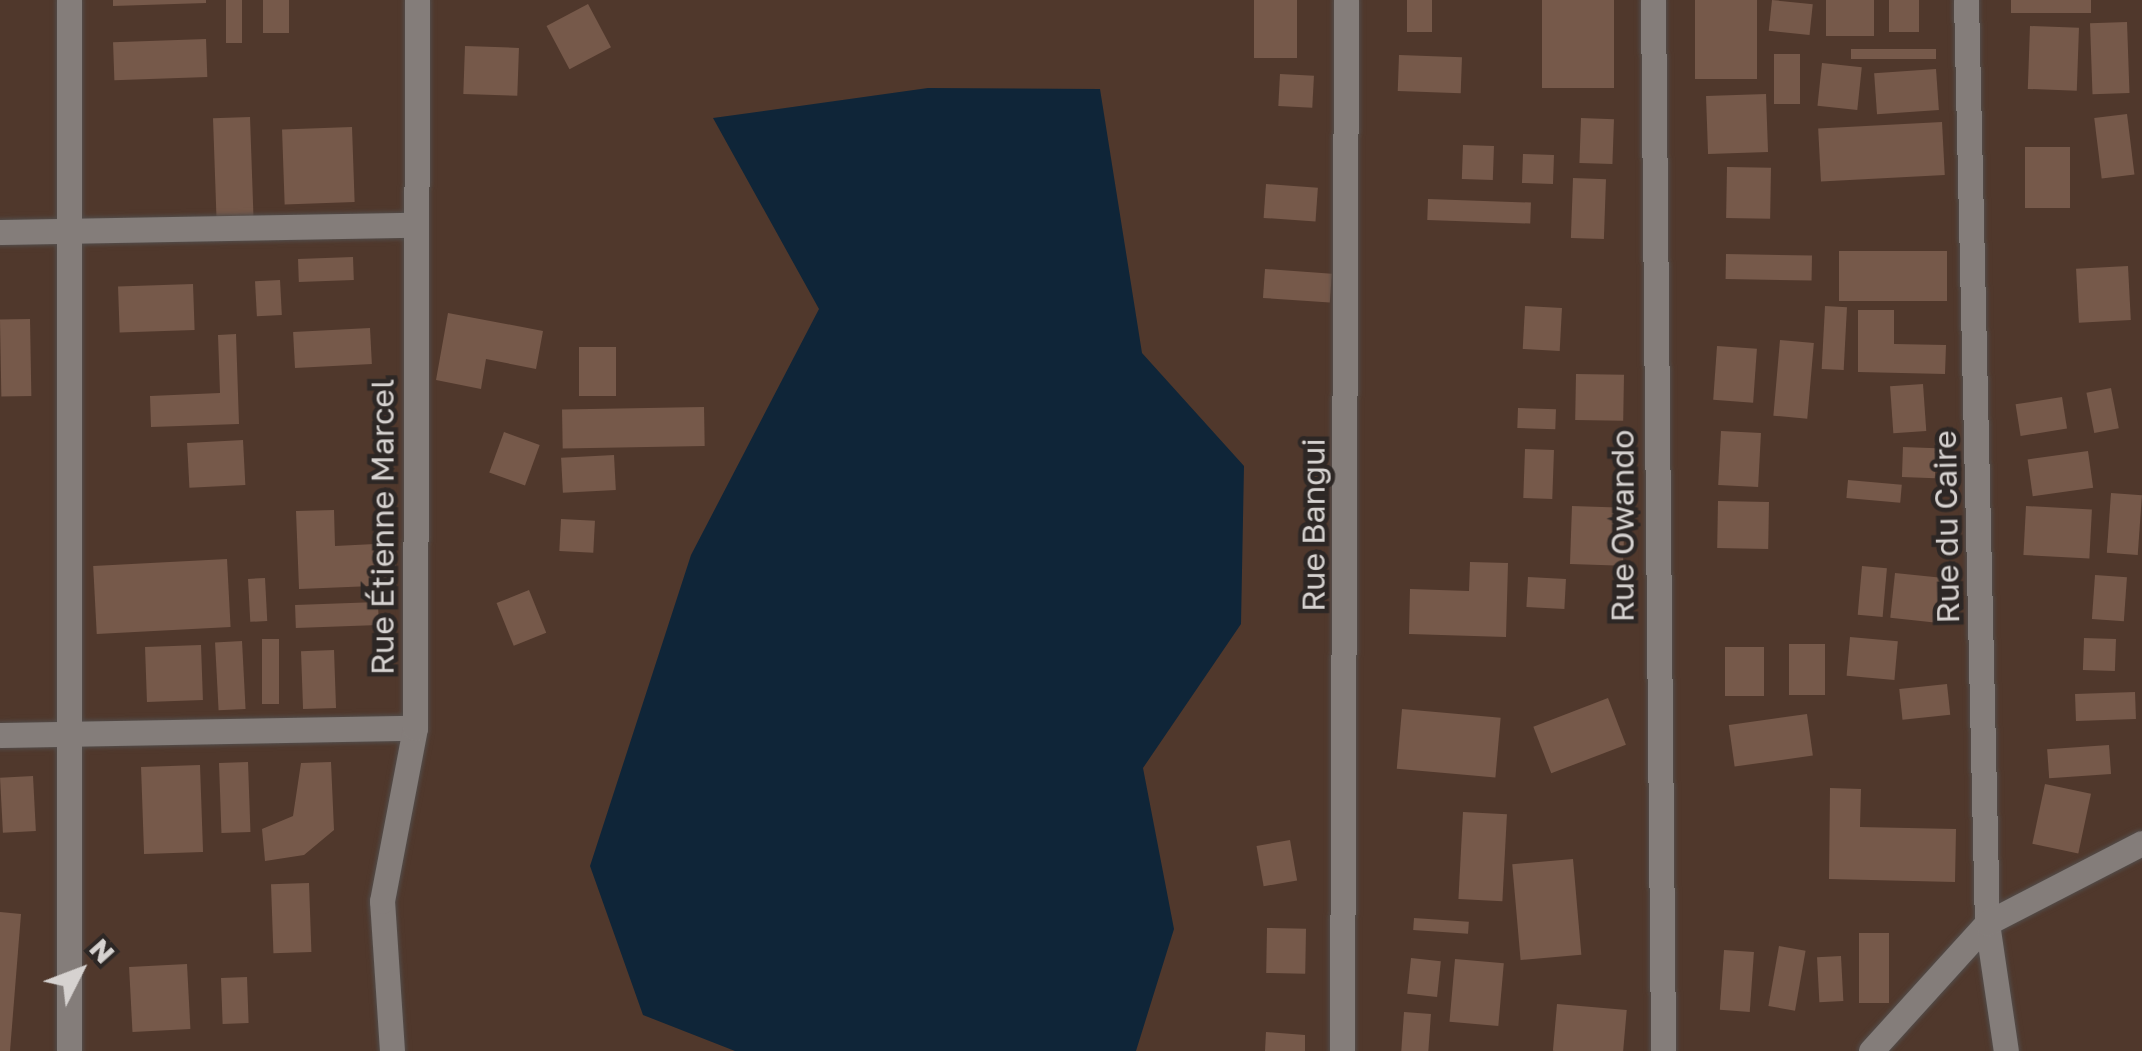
<!DOCTYPE html>
<meta charset="utf-8">
<style>
body{margin:0}
#map{position:relative;width:2142px;height:1051px;overflow:hidden;background:#37312e;font-family:"Golos Text",sans-serif}
div>[style]{position:absolute}
[style*='--x']{left:calc(var(--x)*1px);top:calc(var(--y)*1px);width:calc(var(--w)*1px);rotate:calc(var(--a)*1deg)}
.green>*{inset:0;background:#50382c;transform-origin:0 0}
.water>*{inset:0;background:#0f2538}
.building>*{inset:0;background:#76594a;transform-origin:0 0}
.roads{filter:drop-shadow(0 0 2px #524d4b) drop-shadow(0 0 2px #524d4b)}
.street>*{height:25px;margin:-12.5px;padding:0 12.5px;transform-origin:12.5px;border-radius:12.5px;background:#847d7a}
span{translate:-50% -50%;white-space:nowrap;text-align:center;line-height:1.15;-webkit-text-stroke:9px #2d2725;paint-order:stroke}
.street-label{font-size:32px;color:#d6d2d0}
.north{position:absolute;left:30px;top:921px;width:100px;height:100px;-webkit-text-stroke:8px #2d2725;paint-order:stroke;rotate:48deg;font-size:28px;font-weight:700;line-height:40px;text-align:center;color:#d6d2d0}
.north::after{content:'';display:block;margin:auto;width:35px;height:45px;background:#d6d2d0;clip-path:polygon(50% 0,100% 100%,50% 72%,0 100%)}
</style>
<div id="map">
<div class="green">
<i style="left:0;top:0;width:2142px;height:1051px"></i>
</div>
<div class="water">
<i style="clip-path:polygon(928px 88px,1100px 89px,1142px 353px,1244px 466px,1241px 624px,1143px 768px,1174px 929px,1136px 1051px,735px 1051px,643px 1015px,590px 866px,691px 555px,819px 309px,713px 118px)"></i>
</div>
<div class="building">
<i style="clip-path:polygon(113px 0,206px 0,206px 3px,113px 6px)"></i>
<i style="left:226px;top:0;width:16px;height:43px"></i>
<i style="left:263px;top:0;width:26px;height:33px"></i>
<i style="left:1254px;top:0;width:43px;height:58px"></i>
<i style="left:1407px;top:0;width:25px;height:32px"></i>
<i style="left:1542px;top:0;width:72px;height:88px"></i>
<i style="left:1695px;top:0;width:62px;height:79px"></i>
<i style="left:1772px;top:0;width:41px;height:31px;rotate:6deg"></i>
<i style="left:1826px;top:0;width:48px;height:36px"></i>
<i style="left:1889px;top:0;width:30px;height:32px"></i>
<i style="left:2011px;top:0;width:80px;height:13px"></i>
<i style="left:588px;top:4px;width:49px;height:47px;rotate:62deg"></i>
<i style="left:2127px;top:22px;width:71px;height:37px;rotate:88deg"></i>
<i style="left:2030px;top:26px;width:49px;height:63px;rotate:2deg"></i>
<i style="left:206px;top:39px;width:38px;height:93px;rotate:88deg"></i>
<i style="left:465px;top:46px;width:54px;height:48px;rotate:2deg"></i>
<i style="left:1851px;top:49px;width:85px;height:10px"></i>
<i style="left:1774px;top:54px;width:26px;height:50px"></i>
<i style="left:1399px;top:55px;width:63px;height:36px;rotate:2deg"></i>
<i style="left:1822px;top:63px;width:40px;height:43px;rotate:6deg"></i>
<i style="left:1936px;top:69px;width:41px;height:62px;rotate:86deg"></i>
<i style="left:1280px;top:74px;width:34px;height:32px;rotate:3deg"></i>
<i style="left:1766px;top:94px;width:58px;height:60px;rotate:88deg"></i>
<i style="left:2127px;top:114px;width:61px;height:33px;rotate:83deg"></i>
<i style="left:250px;top:117px;width:105px;height:37px;rotate:88deg"></i>
<i style="left:1581px;top:118px;width:33px;height:45px;rotate:2deg"></i>
<i style="left:1942px;top:122px;width:53px;height:124px;rotate:87deg"></i>
<i style="left:352px;top:127px;width:75px;height:70px;rotate:88deg"></i>
<i style="left:1463px;top:145px;width:31px;height:34px;rotate:2deg"></i>
<i style="left:2025px;top:147px;width:45px;height:61px"></i>
<i style="left:1523px;top:154px;width:31px;height:29px;rotate:2deg"></i>
<i style="left:1727px;top:167px;width:44px;height:51px;rotate:1deg"></i>
<i style="left:1573px;top:178px;width:33px;height:60px;rotate:2deg"></i>
<i style="left:1266px;top:184px;width:52px;height:34px;rotate:4deg"></i>
<i style="left:1428px;top:199px;width:103px;height:21px;rotate:2deg"></i>
<i style="left:1839px;top:251px;width:108px;height:50px"></i>
<i style="left:1726px;top:254px;width:86px;height:25px;rotate:1deg"></i>
<i style="left:353px;top:257px;width:23px;height:55px;rotate:88deg"></i>
<i style="left:2128px;top:266px;width:54px;height:52px;rotate:87deg"></i>
<i style="left:1265px;top:269px;width:67px;height:29px;rotate:4deg"></i>
<i style="left:280px;top:280px;width:35px;height:25px;rotate:87deg"></i>
<i style="left:193px;top:284px;width:46px;height:75px;rotate:88deg"></i>
<i style="left:1525px;top:306px;width:37px;height:43px;rotate:3deg"></i>
<i style="left:1825px;top:306px;width:22px;height:63px;rotate:3deg"></i>
<i style="clip-path:polygon(1858px 310px,1894px 310px,1894px 344px,1946px 345px,1945px 374px,1858px 372px)"></i>
<i style="clip-path:polygon(448px 313px,543px 331px,536px 369px,486px 359px,481px 389px,436px 380px)"></i>
<i style="left:30px;top:319px;width:77px;height:30px;rotate:89deg"></i>
<i style="left:370px;top:328px;width:36px;height:77px;rotate:87deg"></i>
<i style="clip-path:polygon(236px 334px,239px 424px,151px 427px,150px 396px,220px 393px,218px 335px)"></i>
<i style="left:1780px;top:340px;width:34px;height:76px;rotate:5deg"></i>
<i style="left:1717px;top:346px;width:40px;height:54px;rotate:4deg"></i>
<i style="left:579px;top:347px;width:37px;height:49px"></i>
<i style="left:1576px;top:374px;width:48px;height:46px;rotate:1deg"></i>
<i style="left:1923px;top:384px;width:47px;height:33px;rotate:86deg"></i>
<i style="left:2111px;top:388px;width:41px;height:25px;rotate:79deg"></i>
<i style="left:2062px;top:397px;width:32px;height:47px;rotate:81deg"></i>
<i style="left:704px;top:407px;width:39px;height:142px;rotate:89deg"></i>
<i style="left:1518px;top:408px;width:38px;height:20px;rotate:2deg"></i>
<i style="left:1721px;top:431px;width:40px;height:54px;rotate:3deg"></i>
<i style="left:504px;top:432px;width:38px;height:43px;rotate:20deg"></i>
<i style="left:243px;top:440px;width:45px;height:56px;rotate:87deg"></i>
<i style="left:1903px;top:447px;width:33px;height:30px;rotate:2deg"></i>
<i style="left:1525px;top:449px;width:29px;height:49px;rotate:2deg"></i>
<i style="left:2088px;top:451px;width:37px;height:61px;rotate:82deg"></i>
<i style="left:614px;top:455px;width:35px;height:53px;rotate:87deg"></i>
<i style="left:1848px;top:480px;width:54px;height:18px;rotate:5deg"></i>
<i style="left:2111px;top:493px;width:31px;height:60px;rotate:4deg"></i>
<i style="left:1718px;top:501px;width:51px;height:47px;rotate:1deg"></i>
<i style="left:1572px;top:506px;width:53px;height:58px;rotate:2deg"></i>
<i style="left:2026px;top:506px;width:66px;height:49px;rotate:3deg"></i>
<i style="clip-path:polygon(334px 510px,335px 546px,395px 543px,397px 585px,299px 589px,296px 511px)"></i>
<i style="left:561px;top:519px;width:34px;height:32px;rotate:3deg"></i>
<i style="left:227px;top:559px;width:68px;height:134px;rotate:87deg"></i>
<i style="clip-path:polygon(1470px 562px,1508px 563px,1506px 637px,1409px 634px,1410px 589px,1469px 591px)"></i>
<i style="left:1862px;top:566px;width:25px;height:49px;rotate:5deg"></i>
<i style="left:1895px;top:573px;width:49px;height:45px;rotate:6deg"></i>
<i style="left:2095px;top:575px;width:32px;height:44px;rotate:4deg"></i>
<i style="left:1528px;top:577px;width:38px;height:30px;rotate:3deg"></i>
<i style="left:265px;top:578px;width:43px;height:17px;rotate:87deg"></i>
<i style="left:529px;top:590px;width:46px;height:35px;rotate:68deg"></i>
<i style="left:378px;top:602px;width:23px;height:83px;rotate:88deg"></i>
<i style="left:1850px;top:637px;width:48px;height:39px;rotate:5deg"></i>
<i style="left:2084px;top:638px;width:32px;height:32px;rotate:2deg"></i>
<i style="left:262px;top:639px;width:17px;height:65px"></i>
<i style="left:242px;top:641px;width:68px;height:27px;rotate:87deg"></i>
<i style="left:1789px;top:644px;width:36px;height:51px"></i>
<i style="left:201px;top:645px;width:55px;height:56px;rotate:88deg"></i>
<i style="left:1725px;top:647px;width:39px;height:49px"></i>
<i style="left:334px;top:650px;width:58px;height:33px;rotate:88deg"></i>
<i style="left:1947px;top:684px;width:31px;height:48px;rotate:84deg"></i>
<i style="left:2135px;top:692px;width:27px;height:60px;rotate:88deg"></i>
<i style="left:1608px;top:698px;width:50px;height:80px;rotate:69deg"></i>
<i style="left:1402px;top:709px;width:99px;height:60px;rotate:5deg"></i>
<i style="left:1807px;top:714px;width:42px;height:79px;rotate:82deg"></i>
<i style="left:2109px;top:745px;width:29px;height:62px;rotate:86deg"></i>
<i style="left:248px;top:762px;width:70px;height:29px;rotate:88deg"></i>
<i style="clip-path:polygon(331px 762px,334px 830px,304px 855px,265px 861px,262px 829px,293px 816px,301px 763px)"></i>
<i style="left:200px;top:765px;width:87px;height:59px;rotate:88deg"></i>
<i style="left:33px;top:776px;width:55px;height:33px;rotate:87deg"></i>
<i style="left:2045px;top:784px;width:47px;height:61px;rotate:12deg"></i>
<i style="clip-path:polygon(1830px 788px,1861px 789px,1860px 827px,1956px 829px,1955px 882px,1829px 879px)"></i>
<i style="left:1463px;top:812px;width:44px;height:87px;rotate:3deg"></i>
<i style="left:1290px;top:840px;width:41px;height:34px;rotate:80deg"></i>
<i style="left:1573px;top:859px;width:96px;height:61px;rotate:85deg"></i>
<i style="left:309px;top:883px;width:69px;height:38px;rotate:88deg"></i>
<i style="clip-path:polygon(0 912px,21px 914px,10px 1051px,0 1051px)"></i>
<i style="left:1414px;top:918px;width:55px;height:12px;rotate:4deg"></i>
<i style="left:1267px;top:928px;width:39px;height:45px;rotate:1deg"></i>
<i style="left:1859px;top:933px;width:30px;height:70px"></i>
<i style="left:1779px;top:946px;width:27px;height:61px;rotate:10deg"></i>
<i style="left:1724px;top:950px;width:30px;height:60px;rotate:4deg"></i>
<i style="left:1841px;top:956px;width:45px;height:24px;rotate:87deg"></i>
<i style="left:1411px;top:958px;width:30px;height:36px;rotate:6deg"></i>
<i style="left:1455px;top:959px;width:49px;height:63px;rotate:5deg"></i>
<i style="left:187px;top:964px;width:65px;height:58px;rotate:87deg"></i>
<i style="left:247px;top:977px;width:46px;height:26px;rotate:88deg"></i>
<i style="left:1557px;top:1004px;width:70px;height:47px;rotate:5deg"></i>
<i style="left:1404px;top:1012px;width:27px;height:39px;rotate:4deg"></i>
<i style="clip-path:polygon(1266px 1032px,1305px 1035px,1305px 1051px,1265px 1051px)"></i>
</div>
<div class="roads">
<div class="street">
<i style="--x:1653;--y:0;--w:1051;--a:89.45"></i>
<i style="--x:1966;--y:0;--w:923;--a:88.7"></i>
<i style="--x:1987;--y:923;--w:129;--a:81.6"></i>
<i style="--x:0;--y:232;--w:415;--a:-1"></i>
<i style="--x:0;--y:735;--w:415;--a:-1"></i>
<i style="--x:69;--y:1051;--w:1051;--a:-90"></i>
<i style="--x:392;--y:1051;--w:150;--a:-93.8"></i>
<i style="--x:382;--y:901;--w:176;--a:-79.2"></i>
<i style="--x:415;--y:728;--w:728;--a:-89.84"></i>
<i style="--x:1342;--y:1051;--w:1051;--a:-89.78"></i>
<i style="--x:1871;--y:1051;--w:173;--a:-47.8"></i>
<i style="--x:1987;--y:923;--w:174;--a:-27.3"></i>
</div>
</div>
<div class="street-label">
<span style="left:1313px;top:525px;rotate:-90deg">Rue Bangui</span>
<span style="left:1622px;top:526px;rotate:-90deg">Rue Owando</span>
<span style="left:382px;top:527px;rotate:-90deg">Rue Étienne Marcel</span>
<span style="left:1946px;top:527px;rotate:-91deg">Rue du Caire</span>
</div>
<div class="north">N</div>
</div>
